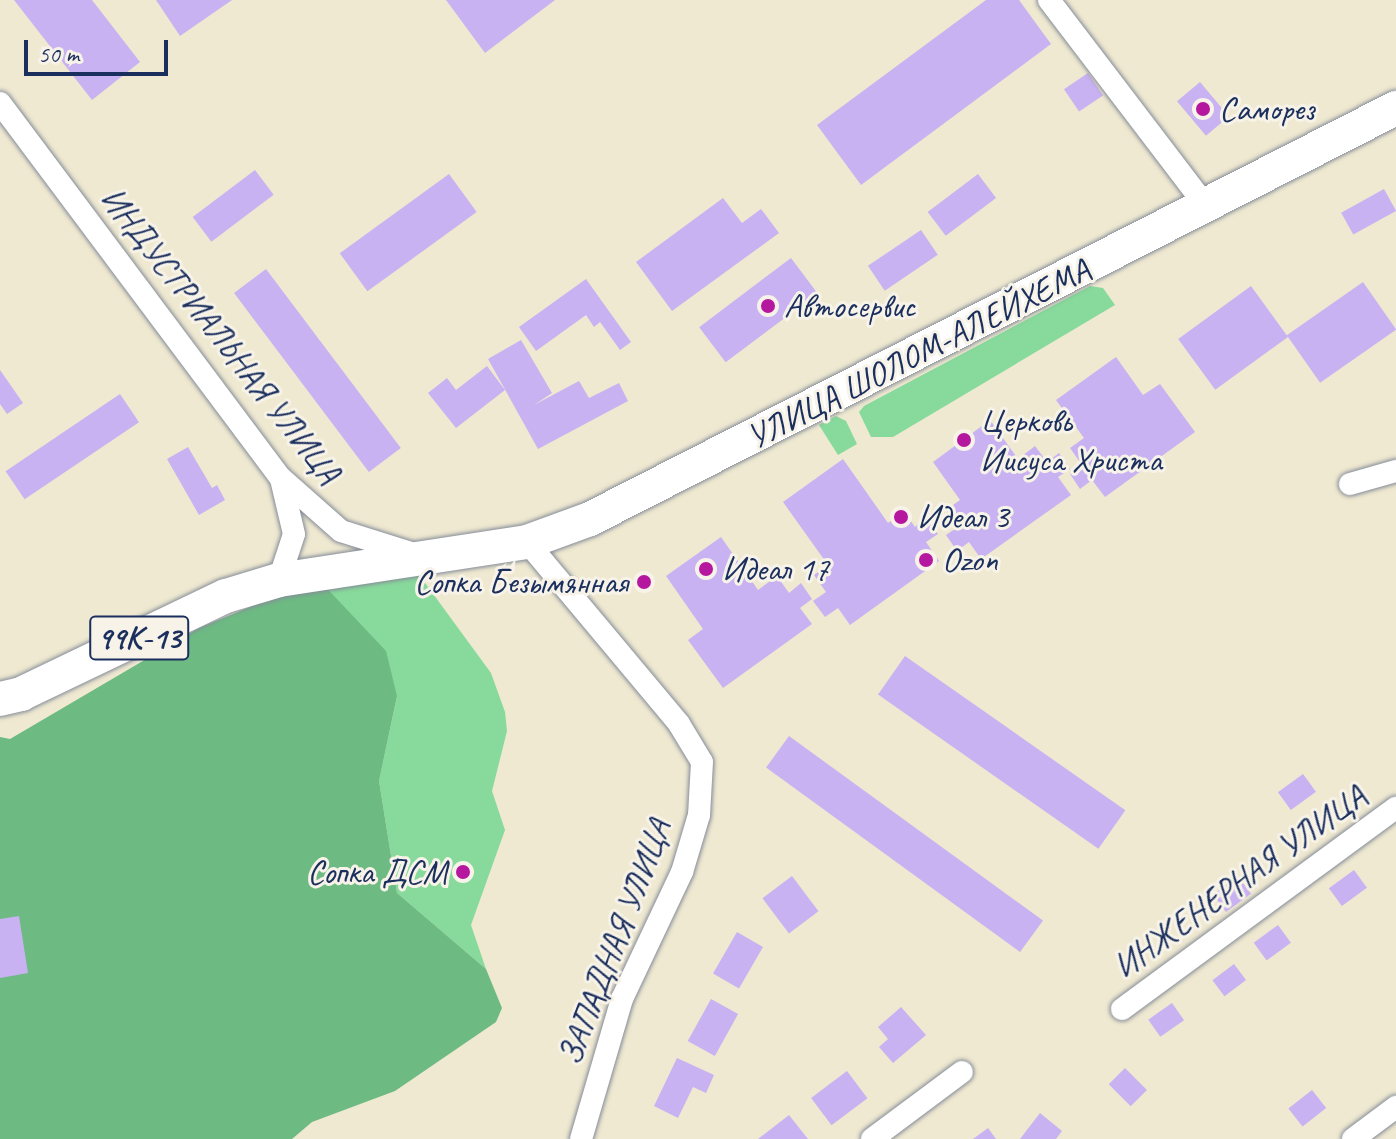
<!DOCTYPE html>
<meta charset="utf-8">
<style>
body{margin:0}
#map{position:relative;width:1396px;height:1139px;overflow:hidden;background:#efe9d1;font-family:Caveat,sans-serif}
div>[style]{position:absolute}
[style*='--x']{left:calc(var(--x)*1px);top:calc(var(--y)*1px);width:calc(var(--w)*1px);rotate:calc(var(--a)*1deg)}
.green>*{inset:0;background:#87da9b}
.forest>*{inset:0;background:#6dba83}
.building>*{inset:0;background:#c8b2f2;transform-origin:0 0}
.roads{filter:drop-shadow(0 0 2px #858c98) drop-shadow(0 0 2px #858c98)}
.minor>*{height:22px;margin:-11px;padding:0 11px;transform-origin:11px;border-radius:11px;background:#fff}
.primary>*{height:34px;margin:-17px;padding:0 17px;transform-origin:17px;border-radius:17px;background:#fff}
.dots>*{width:22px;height:22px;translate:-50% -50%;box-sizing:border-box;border:4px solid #f7f3e8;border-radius:50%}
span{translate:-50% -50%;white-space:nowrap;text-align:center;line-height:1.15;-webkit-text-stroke:6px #f7f3e8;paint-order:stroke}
.shield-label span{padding:2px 6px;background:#f7f3e8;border:2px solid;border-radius:6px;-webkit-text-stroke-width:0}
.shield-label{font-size:32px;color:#1b2f5e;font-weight:700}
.poi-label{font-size:34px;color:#1b2f5e}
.left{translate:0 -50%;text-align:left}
.right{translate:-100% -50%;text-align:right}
.street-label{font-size:34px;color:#1b2f5e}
.scale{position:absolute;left:24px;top:40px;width:144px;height:36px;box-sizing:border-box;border:4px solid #1b2f5e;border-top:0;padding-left:10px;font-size:24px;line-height:28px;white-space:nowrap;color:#1b2f5e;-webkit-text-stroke:6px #f7f3e8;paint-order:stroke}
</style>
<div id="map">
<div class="green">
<i style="clip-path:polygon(1090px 286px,1103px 288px,1115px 305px,893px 437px,871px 437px,859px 412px,864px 406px)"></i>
<i style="clip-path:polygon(836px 416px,846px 421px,857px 444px,838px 455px,819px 425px)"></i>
<i style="clip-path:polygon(420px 576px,491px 673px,505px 712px,507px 731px,492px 791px,505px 830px,471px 925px,486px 969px,397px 893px,379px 781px,397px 696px,318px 579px)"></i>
</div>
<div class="forest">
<i style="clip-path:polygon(318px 579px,386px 651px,397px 696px,379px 781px,397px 893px,486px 969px,502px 1008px,496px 1022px,395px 1091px,312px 1122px,292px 1139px,0 1139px,0 737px,10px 739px,199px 628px)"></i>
</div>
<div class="building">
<i style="clip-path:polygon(14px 0,92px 0,140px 62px,92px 100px)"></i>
<i style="clip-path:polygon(156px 0,232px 0,180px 36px)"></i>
<i style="clip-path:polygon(446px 0,555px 0,485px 53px)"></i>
<i style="clip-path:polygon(986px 0,1019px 0,1051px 44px,861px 185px,817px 125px)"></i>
<i style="left:1088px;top:73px;width:27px;height:29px;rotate:56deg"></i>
<i style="left:1200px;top:82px;width:45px;height:30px;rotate:50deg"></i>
<i style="left:255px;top:170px;width:31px;height:78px;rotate:53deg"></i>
<i style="left:449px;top:174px;width:47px;height:135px;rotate:54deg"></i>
<i style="left:978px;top:174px;width:30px;height:63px;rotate:53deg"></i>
<i style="left:1384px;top:189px;width:25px;height:49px;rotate:61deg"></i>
<i style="clip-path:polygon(723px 198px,742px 223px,761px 209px,779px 233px,672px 311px,636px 262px)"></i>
<i style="left:921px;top:230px;width:30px;height:64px;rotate:56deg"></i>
<i style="left:791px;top:258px;width:44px;height:115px;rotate:53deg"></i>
<i style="left:266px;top:269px;width:224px;height:40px;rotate:53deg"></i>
<i style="clip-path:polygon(586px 279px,631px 342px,620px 350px,600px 322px,594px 327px,586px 315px,536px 351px,519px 327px)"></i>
<i style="left:1363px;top:282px;width:58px;height:93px;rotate:55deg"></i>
<i style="left:1251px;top:286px;width:63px;height:90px;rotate:54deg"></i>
<i style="clip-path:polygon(521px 340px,552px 393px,534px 405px,579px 381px,589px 398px,619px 383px,628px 401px,538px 449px,488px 359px)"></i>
<i style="clip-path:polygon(1116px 357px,1143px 395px,1160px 384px,1195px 432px,1105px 497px,1092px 480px,1080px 489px,1070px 474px,1082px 465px,1070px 448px,1084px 438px,1056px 400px)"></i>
<i style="clip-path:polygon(487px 366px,505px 390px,456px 428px,428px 393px,447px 378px,456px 390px)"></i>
<i style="clip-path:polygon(0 370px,23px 403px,7px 414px,0 404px)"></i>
<i style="left:120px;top:394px;width:34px;height:138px;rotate:56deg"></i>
<i style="clip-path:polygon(990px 420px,1018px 459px,1035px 446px,1047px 462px,1059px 453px,1070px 469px,1058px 477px,1071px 495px,981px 559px,969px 542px,957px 551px,946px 535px,958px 527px,946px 510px,960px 500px,933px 462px)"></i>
<i style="clip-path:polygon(188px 447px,212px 488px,217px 485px,225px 500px,199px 515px,167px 459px)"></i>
<i style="clip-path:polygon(843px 459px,888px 523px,904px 511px,915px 527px,926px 518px,938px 534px,926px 542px,939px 561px,850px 625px,838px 608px,825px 617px,813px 601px,826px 592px,814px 575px,828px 565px,783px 502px)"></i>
<i style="clip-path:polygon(721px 537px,758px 590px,777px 576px,789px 593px,801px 583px,812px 599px,800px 608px,812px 624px,723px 688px,688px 640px,703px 629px,666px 576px)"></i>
<i style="left:905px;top:656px;width:269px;height:47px;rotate:35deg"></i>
<i style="left:789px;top:736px;width:314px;height:39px;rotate:36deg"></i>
<i style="left:1303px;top:774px;width:22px;height:31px;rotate:54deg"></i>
<i style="left:1354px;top:870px;width:22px;height:31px;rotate:54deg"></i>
<i style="left:792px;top:876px;width:44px;height:37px;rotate:53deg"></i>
<i style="left:1238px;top:876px;width:22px;height:31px;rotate:54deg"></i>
<i style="clip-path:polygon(19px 916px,28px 973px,0 978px,0 919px)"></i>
<i style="left:1278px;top:925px;width:22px;height:30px;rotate:54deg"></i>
<i style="left:737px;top:932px;width:30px;height:48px;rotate:30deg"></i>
<i style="left:1234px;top:964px;width:20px;height:27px;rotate:53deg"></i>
<i style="left:711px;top:999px;width:31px;height:48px;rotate:29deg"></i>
<i style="left:1172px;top:1003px;width:21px;height:29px;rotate:55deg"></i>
<i style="clip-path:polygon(901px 1007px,926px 1035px,893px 1063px,879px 1047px,888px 1039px,878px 1027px)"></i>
<i style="clip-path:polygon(677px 1058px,714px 1075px,706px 1093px,693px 1087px,678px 1118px,654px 1106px)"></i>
<i style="left:1125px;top:1068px;width:31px;height:23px;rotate:45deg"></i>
<i style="left:847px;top:1071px;width:34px;height:45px;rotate:53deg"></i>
<i style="left:1312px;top:1090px;width:23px;height:30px;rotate:52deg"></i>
<i style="clip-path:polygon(1040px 1113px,1062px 1131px,1056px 1139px,1020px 1139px)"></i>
<i style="clip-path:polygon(789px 1115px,808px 1139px,758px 1139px)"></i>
<i style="clip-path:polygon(988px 1128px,996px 1139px,973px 1139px)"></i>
</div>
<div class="roads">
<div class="minor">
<i style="--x:1049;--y:0;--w:258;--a:52.7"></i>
<i style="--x:0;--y:103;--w:469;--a:53.2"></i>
<i style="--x:281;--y:478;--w:80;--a:41.5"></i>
<i style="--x:341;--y:531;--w:80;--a:17.5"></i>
<i style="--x:1350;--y:484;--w:48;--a:-15.8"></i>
<i style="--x:527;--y:542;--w:237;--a:50.1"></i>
<i style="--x:679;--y:724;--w:44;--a:58.8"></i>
<i style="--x:702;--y:762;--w:53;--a:93.2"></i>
<i style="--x:699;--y:815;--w:59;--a:106.6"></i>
<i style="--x:682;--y:872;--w:140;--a:115.3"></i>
<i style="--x:622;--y:999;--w:146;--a:106.3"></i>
<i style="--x:279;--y:580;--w:48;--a:-71.9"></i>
<i style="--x:294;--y:534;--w:57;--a:-103.3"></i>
<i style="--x:1122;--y:1009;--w:340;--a:-36.3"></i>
<i style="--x:872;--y:1139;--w:112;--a:-36.7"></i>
<i style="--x:1353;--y:1139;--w:54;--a:-36.7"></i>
</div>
<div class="primary">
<i style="--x:0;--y:699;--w:22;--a:-13"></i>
<i style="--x:21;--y:694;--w:227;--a:-25.6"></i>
<i style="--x:226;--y:596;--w:55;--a:-16.8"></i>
<i style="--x:279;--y:580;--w:251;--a:-8.7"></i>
<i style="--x:527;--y:542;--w:67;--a:-20.1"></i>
<i style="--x:590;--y:519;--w:905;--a:-27.02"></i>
</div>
</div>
<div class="dots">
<i style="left:1203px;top:109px;background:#b5179e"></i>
<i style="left:768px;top:306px;background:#b5179e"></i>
<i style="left:964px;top:440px;background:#b5179e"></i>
<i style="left:901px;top:517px;background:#b5179e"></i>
<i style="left:926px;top:560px;background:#b5179e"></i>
<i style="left:706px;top:569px;background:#b5179e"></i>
<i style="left:644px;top:582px;background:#b5179e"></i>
<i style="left:463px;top:872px;background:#b5179e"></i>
</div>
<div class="shield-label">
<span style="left:139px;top:638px">99К-13</span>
</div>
<div class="poi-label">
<span class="left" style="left:1219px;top:109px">Саморез</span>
<span class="left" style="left:784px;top:306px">Автосервис</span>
<span class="left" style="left:980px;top:440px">Церковь<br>Иисуса Христа</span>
<span class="left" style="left:917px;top:517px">Идеал 3</span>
<span class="left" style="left:942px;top:560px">Ozon</span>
<span class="left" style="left:722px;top:569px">Идеал 17</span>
<span class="right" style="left:628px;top:582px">Сопка Безымянная</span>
<span class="right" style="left:447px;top:872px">Сопка ДСМ</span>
</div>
<div class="street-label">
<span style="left:221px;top:335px;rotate:52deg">ИНДУСТРИАЛЬНАЯ УЛИЦА</span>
<span style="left:918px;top:353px;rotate:-27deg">УЛИЦА ШОЛОМ-АЛЕЙХЕМА</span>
<span style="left:1239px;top:881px;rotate:-36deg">ИНЖЕНЕРНАЯ УЛИЦА</span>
<span style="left:614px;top:942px;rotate:-69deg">ЗАПАДНАЯ УЛИЦА</span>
</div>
<div class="scale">50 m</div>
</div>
